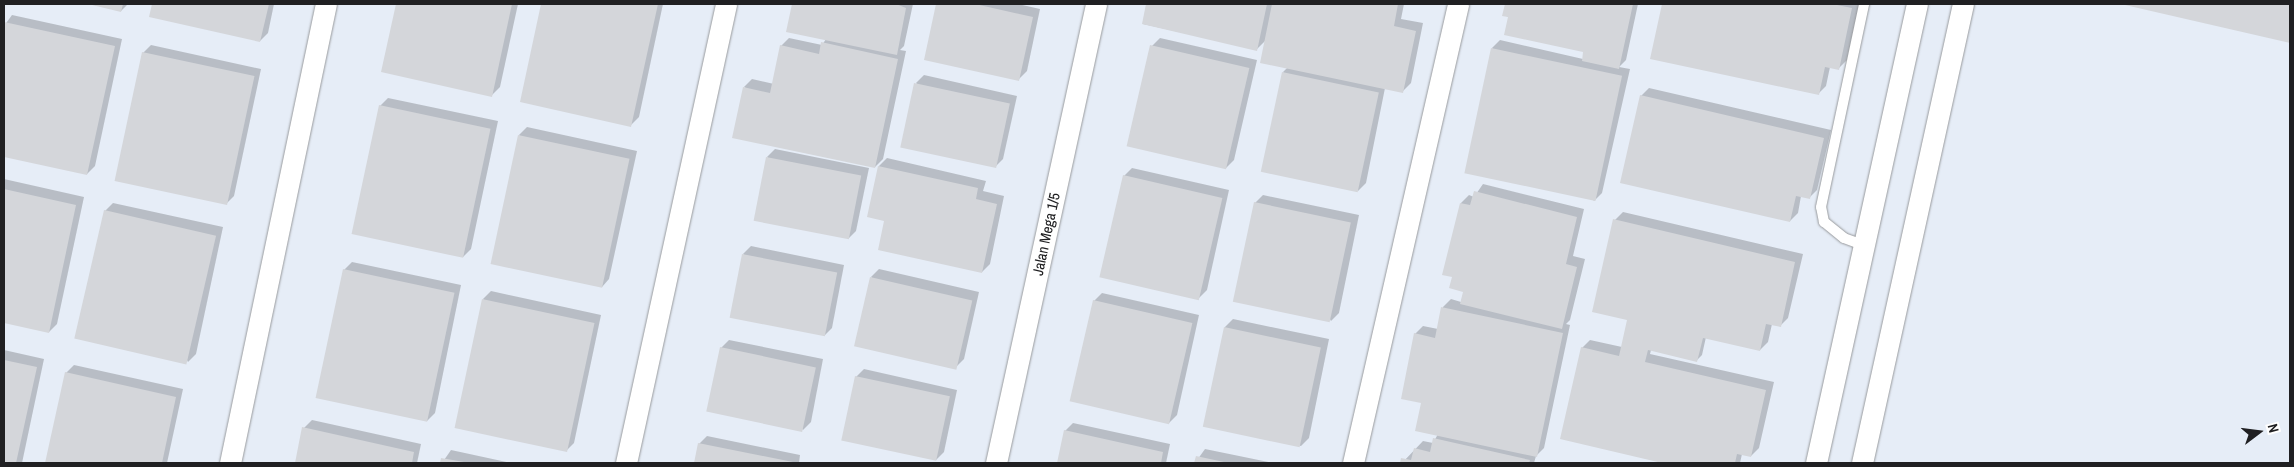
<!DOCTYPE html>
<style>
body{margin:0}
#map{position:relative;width:2294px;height:467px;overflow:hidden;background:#f3f6f9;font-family:"Archivo Narrow",sans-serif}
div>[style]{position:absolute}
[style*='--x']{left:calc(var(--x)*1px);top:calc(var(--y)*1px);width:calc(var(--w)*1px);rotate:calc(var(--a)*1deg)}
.built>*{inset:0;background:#e6edf7;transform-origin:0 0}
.shadow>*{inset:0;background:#0003}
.building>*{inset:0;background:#d4d6da;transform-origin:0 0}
.roads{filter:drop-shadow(0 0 1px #989a9d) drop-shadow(0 0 1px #989a9d)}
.lane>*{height:10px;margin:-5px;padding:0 5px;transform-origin:5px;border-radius:5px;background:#fff}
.street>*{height:21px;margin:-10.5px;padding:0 10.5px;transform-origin:10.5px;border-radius:10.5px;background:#fff}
span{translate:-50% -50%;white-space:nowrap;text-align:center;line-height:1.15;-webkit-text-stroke:4.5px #fff;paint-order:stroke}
.street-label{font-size:15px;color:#202022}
.frame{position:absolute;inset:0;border:5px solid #202022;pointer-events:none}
.north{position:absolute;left:2234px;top:407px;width:50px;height:50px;-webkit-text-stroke:4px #fff;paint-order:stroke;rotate:75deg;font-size:14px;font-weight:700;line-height:20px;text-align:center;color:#202022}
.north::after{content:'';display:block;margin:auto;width:18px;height:22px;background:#202022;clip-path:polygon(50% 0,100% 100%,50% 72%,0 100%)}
</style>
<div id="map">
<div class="built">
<i style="left:4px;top:4px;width:2286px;height:459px"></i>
</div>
<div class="shadow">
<i style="clip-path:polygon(90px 4px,128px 4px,121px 11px)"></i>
<i style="clip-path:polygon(153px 4px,274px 4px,268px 33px,260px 41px,151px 16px)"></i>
<i style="clip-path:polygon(397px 4px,518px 4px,500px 87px,492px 95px,382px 71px)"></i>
<i style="clip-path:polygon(542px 4px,663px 4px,639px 117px,631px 125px,521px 101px)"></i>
<i style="clip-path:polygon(793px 4px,913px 4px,904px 46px,900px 50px,906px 51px,883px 159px,875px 167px,744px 87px,752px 79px,774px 84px,781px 46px,789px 38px,822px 45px,826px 39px,787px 31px)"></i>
<i style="clip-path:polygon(937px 4px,1018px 4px,1040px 9px,1027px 71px,1019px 79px,925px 59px)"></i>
<i style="clip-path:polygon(1147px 4px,1404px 4px,1401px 19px,1423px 23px,1411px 83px,1403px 91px,1385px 88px,1366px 183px,1358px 191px,1283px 72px,1288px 67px,1266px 40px,1257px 49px,1143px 24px)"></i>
<i style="clip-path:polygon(1506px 4px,1638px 4px,1626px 60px,1619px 67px,1630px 69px,1602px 193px,1594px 201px,1492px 48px,1500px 40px,1583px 59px,1585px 51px,1504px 15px)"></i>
<i style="clip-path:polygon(1663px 4px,1859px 4px,1847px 60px,1839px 68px,1830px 67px,1826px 86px,1818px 94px,1651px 58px)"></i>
<i style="clip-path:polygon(2127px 4px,2290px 4px,2290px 41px)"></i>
<i style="clip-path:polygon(12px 15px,122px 39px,95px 166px,87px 174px,4px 156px,4px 26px)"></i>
<i style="clip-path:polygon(1160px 38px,1257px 60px,1234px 160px,1226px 168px,1152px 46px)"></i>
<i style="clip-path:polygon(151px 45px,261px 69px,234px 196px,226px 204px,143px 53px)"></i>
<i style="clip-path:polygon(924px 75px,1017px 96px,1003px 159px,995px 167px,916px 83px)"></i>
<i style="clip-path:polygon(1649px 88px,1831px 130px,1817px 190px,1809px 198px,1801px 196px,1798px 213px,1790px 221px,1641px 96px)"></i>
<i style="clip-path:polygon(388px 98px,498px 121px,471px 249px,463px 257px,380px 106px)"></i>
<i style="clip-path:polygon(527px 127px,637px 151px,609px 279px,602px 287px,519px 135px)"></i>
<i style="clip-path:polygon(775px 149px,869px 168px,856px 231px,848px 239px,767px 157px)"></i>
<i style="clip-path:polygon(887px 158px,986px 181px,983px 191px,1004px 196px,990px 264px,982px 272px,886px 220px,879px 166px)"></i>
<i style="clip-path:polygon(1132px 168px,1229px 190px,1207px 290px,1199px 298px,1124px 176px)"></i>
<i style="clip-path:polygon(4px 179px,84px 197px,57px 324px,49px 332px,4px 322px)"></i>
<i style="clip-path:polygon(1483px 184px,1584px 209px,1573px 256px,1585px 259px,1570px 320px,1566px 324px,1570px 325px,1544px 448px,1536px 456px,1534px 463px,1402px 463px,1423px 441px,1433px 443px,1438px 434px,1422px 403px,1415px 334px,1423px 326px,1438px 329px,1443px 307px,1451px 299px,1461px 302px,1464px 291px,1453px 276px,1461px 203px,1469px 195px,1474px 197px)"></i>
<i style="clip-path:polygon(1263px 195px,1359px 215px,1339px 313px,1331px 321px,1255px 203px)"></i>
<i style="clip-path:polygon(113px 203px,223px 227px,196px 354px,188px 362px,105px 211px)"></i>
<i style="clip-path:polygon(1623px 212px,1803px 254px,1788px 318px,1780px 326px,1772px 324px,1768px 342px,1760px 350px,1706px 337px,1702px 355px,1697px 360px,1651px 350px,1650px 354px,1774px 382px,1759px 448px,1751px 456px,1742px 454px,1740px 463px,1667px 463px,1562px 438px,1582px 348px,1590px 340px,1622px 347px,1628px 321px,1615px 220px)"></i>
<i style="clip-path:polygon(751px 246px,844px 265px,832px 328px,824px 336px,743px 254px)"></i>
<i style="clip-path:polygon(352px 262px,461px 285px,435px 413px,427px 421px,344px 270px)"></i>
<i style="clip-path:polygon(879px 269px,979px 292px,964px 359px,956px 367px,871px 277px)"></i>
<i style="clip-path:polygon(491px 291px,601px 315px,574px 443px,566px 451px,483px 299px)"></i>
<i style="clip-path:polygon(1102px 293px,1199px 315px,1177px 415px,1169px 423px,1094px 301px)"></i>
<i style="clip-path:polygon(1233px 319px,1329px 339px,1309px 438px,1301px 446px,1205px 426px,1225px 327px)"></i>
<i style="clip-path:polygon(729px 340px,823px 359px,811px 422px,803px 430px,721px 348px)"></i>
<i style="clip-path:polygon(4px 350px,44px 359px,22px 463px,4px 463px)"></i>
<i style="clip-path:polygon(74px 365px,183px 389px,167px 463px,47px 463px,66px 373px)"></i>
<i style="clip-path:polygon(864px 369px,957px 390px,944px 452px,936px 460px,856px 377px)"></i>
<i style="clip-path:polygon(312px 420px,421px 444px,417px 463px,296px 463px,304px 428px)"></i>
<i style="clip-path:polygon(1073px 423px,1170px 444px,1166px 463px,1058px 463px,1065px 431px)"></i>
<i style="clip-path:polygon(707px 436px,800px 455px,799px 463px,695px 463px,699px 444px)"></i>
<i style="clip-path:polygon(1205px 449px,1273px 463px,1195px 463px)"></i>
<i style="clip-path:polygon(451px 450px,511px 463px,442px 463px)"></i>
</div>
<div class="building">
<i style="clip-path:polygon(88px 4px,123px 4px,121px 12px)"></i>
<i style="clip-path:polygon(152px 4px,269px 4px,260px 42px,149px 17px)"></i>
<i style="clip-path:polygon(396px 4px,512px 4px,492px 97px,381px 72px)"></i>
<i style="clip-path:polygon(541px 4px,658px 4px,631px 127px,520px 102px)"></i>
<i style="clip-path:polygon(792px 4px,896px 4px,906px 8px,897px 55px,786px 32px)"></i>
<i style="clip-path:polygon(936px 4px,975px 4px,1033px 17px,1019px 81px,924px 60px)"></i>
<i style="clip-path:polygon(1146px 4px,1267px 4px,1257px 51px,1142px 24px)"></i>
<i style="clip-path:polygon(1272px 4px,1398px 4px,1394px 26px,1416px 31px,1403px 93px,1260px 63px)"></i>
<i style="clip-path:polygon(1505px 4px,1633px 4px,1619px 69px,1582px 61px,1583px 52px,1504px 35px,1508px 17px,1502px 16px)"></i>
<i style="clip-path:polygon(1662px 4px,1832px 4px,1852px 8px,1839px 70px,1825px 67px,1819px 95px,1650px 59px)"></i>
<i style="clip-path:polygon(2125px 4px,2290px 4px,2290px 43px,2125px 5px)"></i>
<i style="clip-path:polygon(4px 22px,115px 46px,87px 175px,4px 157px)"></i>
<i style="clip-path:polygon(821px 42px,898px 59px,875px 168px,732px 138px,743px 87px,770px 93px,780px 45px,819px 54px)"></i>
<i style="left:1150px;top:45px;width:102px;height:104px;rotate:13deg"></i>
<i style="left:1491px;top:48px;width:134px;height:128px;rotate:12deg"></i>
<i style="left:142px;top:52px;width:115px;height:132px;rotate:12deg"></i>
<i style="left:1282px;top:72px;width:99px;height:102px;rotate:12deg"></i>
<i style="left:914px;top:83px;width:98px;height:66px;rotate:12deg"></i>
<i style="clip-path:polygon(1640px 95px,1824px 138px,1810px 199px,1796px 196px,1790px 222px,1620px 183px)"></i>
<i style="left:379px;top:105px;width:114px;height:132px;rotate:12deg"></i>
<i style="left:518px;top:135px;width:114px;height:132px;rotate:12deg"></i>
<i style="left:766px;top:157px;width:97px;height:65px;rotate:11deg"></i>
<i style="clip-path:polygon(878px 166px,978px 188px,976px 199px,997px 204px,982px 273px,878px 250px,884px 221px,867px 217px)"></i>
<i style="left:1123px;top:175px;width:102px;height:105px;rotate:13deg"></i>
<i style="clip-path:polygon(4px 189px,76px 205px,49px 333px,4px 323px)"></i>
<i style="clip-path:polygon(1474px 191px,1577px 217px,1566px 264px,1577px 267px,1562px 329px,1460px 304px,1463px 292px,1449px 288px,1452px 277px,1442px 275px,1460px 203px,1470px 205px)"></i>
<i style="left:1254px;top:202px;width:99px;height:102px;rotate:12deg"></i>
<i style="left:104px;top:210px;width:115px;height:132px;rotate:13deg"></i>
<i style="clip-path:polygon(1613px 219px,1795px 262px,1781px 327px,1766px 324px,1760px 351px,1703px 338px,1697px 362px,1648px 350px,1645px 362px,1766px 390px,1751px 457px,1737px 454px,1735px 463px,1662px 463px,1560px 439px,1581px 347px,1619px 356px,1627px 320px,1592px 312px)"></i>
<i style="left:742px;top:254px;width:97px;height:65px;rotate:11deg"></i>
<i style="left:343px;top:269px;width:114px;height:132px;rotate:12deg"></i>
<i style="left:870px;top:277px;width:105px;height:71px;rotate:13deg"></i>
<i style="left:482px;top:299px;width:115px;height:132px;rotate:12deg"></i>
<i style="left:1093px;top:300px;width:102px;height:104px;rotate:13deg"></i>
<i style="clip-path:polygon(1441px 307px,1563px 333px,1537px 457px,1415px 431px,1421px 403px,1401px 399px,1414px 333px,1435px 338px)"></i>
<i style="left:1224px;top:327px;width:99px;height:102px;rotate:12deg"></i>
<i style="left:720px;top:347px;width:98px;height:66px;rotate:12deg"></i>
<i style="clip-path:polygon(4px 360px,37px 367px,16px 463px,4px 463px)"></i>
<i style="clip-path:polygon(65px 372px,176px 397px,162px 463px,45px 463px)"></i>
<i style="left:855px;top:376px;width:97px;height:66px;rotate:12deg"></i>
<i style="clip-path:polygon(302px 427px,414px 452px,412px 463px,295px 463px)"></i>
<i style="clip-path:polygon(1064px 430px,1163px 452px,1161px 463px,1057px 463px)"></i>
<i style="clip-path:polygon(1433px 438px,1530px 460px,1529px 463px,1400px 463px,1401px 458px,1411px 460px,1414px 448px,1430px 452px)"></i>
<i style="clip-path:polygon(698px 443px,793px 462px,793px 463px,694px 463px)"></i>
<i style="clip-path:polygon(1196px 456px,1224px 462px,1224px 463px,1194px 463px)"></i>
<i style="clip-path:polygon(441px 458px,464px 462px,464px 463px,440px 463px)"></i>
</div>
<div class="roads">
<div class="lane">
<i style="--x:1863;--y:245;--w:20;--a:-160"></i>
<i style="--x:1844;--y:238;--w:26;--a:-141"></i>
<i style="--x:1824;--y:222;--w:15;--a:-101"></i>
<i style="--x:1821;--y:207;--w:208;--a:-78"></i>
</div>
<div class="street">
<i style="--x:230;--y:463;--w:469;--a:-78.2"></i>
<i style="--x:626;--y:463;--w:470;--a:-77.7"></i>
<i style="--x:996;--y:463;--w:470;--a:-77.7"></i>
<i style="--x:1353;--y:463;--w:471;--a:-77.1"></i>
<i style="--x:1816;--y:463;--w:470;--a:-77.6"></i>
<i style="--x:1862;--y:463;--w:470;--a:-77.6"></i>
</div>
</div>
<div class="street-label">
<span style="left:1046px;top:234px;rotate:-78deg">Jalan Mega 1/5</span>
</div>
<div class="frame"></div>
<div class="north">N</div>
</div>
